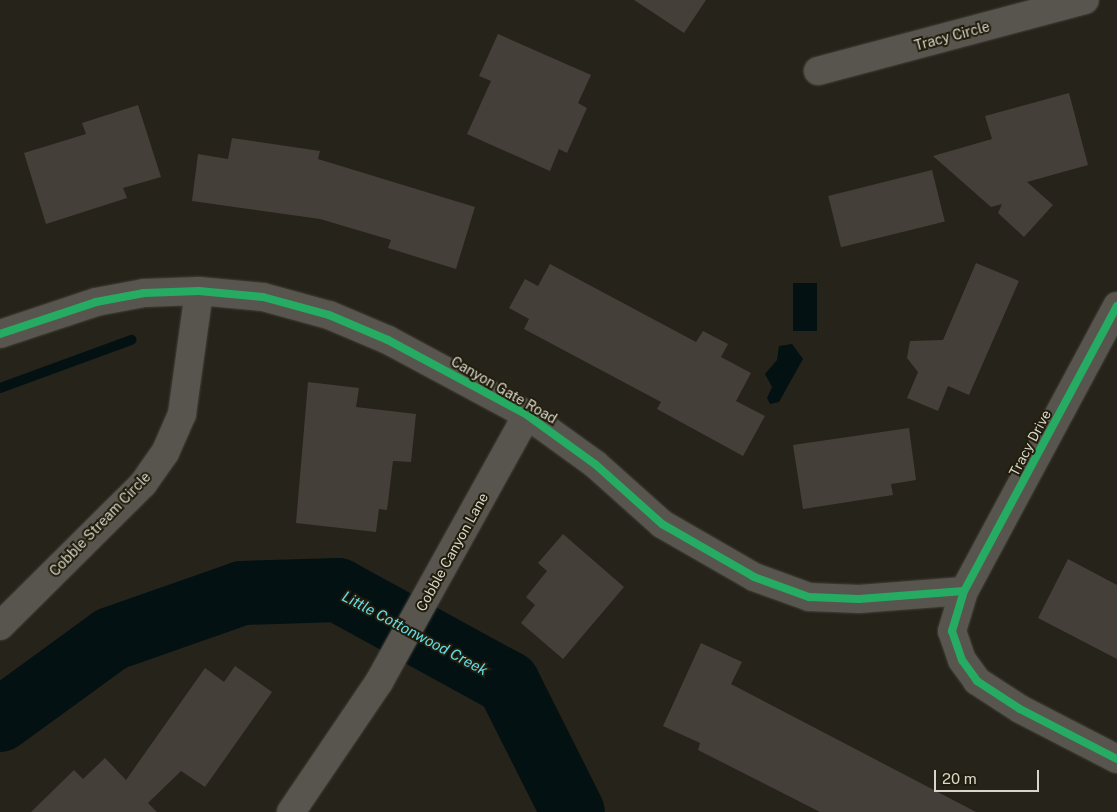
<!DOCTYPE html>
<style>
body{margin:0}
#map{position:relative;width:1117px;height:812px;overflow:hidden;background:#26231a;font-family:"Public Sans",sans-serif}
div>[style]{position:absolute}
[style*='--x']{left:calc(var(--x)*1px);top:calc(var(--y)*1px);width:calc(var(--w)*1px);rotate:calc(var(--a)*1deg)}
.water>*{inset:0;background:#031113;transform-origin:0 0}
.stream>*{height:10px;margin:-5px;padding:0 5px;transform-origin:5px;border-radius:5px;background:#031113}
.river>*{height:64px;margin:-32px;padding:0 32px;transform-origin:32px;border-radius:32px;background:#031113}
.building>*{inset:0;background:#453f3a;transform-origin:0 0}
.roads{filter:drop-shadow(0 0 1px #424039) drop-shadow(0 0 1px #424039)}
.street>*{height:28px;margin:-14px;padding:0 14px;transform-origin:14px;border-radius:14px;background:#57554e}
.cycleway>*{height:8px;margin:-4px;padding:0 4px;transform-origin:4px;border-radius:4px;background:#26ab63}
span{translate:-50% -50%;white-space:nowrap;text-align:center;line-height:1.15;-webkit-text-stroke:4px #211d0c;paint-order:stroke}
.street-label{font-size:14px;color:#d8d5cb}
.water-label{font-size:15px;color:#65dce9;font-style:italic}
.scale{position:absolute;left:934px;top:770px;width:105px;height:22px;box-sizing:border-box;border:2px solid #d8d5cb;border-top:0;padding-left:6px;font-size:15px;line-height:18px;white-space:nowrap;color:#d8d5cb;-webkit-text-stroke:4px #211d0c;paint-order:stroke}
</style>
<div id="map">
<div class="water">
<i style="left:793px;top:283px;width:24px;height:48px"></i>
<i style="clip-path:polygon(792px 344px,803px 359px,779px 402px,770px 404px,767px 398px,772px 387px,765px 374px,777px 360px,779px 346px)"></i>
</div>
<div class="stream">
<i style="--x:0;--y:388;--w:140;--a:-20.1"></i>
</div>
<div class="river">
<i style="--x:0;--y:720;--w:137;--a:-36.1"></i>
<i style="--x:111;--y:639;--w:139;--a:-19.3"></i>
<i style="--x:242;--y:593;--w:96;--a:-1.8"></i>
<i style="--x:338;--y:590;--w:194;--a:28.7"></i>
<i style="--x:508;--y:683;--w:144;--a:63.3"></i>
</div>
<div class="building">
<i style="clip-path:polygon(634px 0,706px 0,684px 33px)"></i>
<i style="clip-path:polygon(498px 34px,591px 75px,578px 103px,587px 108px,567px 153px,559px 149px,550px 171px,467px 134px,491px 81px,479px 76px)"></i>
<i style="clip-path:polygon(1069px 93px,1088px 165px,1027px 182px,1053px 205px,1024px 237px,998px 213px,1002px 204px,991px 207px,933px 156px,992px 139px,985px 116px)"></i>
<i style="clip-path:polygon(138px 105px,161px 177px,123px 188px,127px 198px,46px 224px,24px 153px,86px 134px,82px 123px)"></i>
<i style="clip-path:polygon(232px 138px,320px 151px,318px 159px,475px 207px,456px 269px,388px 248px,391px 240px,320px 219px,192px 201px,198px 154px,228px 159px)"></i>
<i style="left:932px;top:170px;width:53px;height:107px;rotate:76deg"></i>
<i style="clip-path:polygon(976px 263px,1019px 281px,969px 395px,948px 386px,938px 411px,907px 398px,918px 372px,907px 358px,910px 341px,943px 340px)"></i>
<i style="clip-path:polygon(550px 264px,696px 342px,703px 331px,728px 344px,721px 357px,751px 373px,736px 401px,765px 416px,743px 456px,657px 409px,661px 402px,524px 329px,529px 319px,509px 308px,525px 279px,538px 286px)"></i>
<i style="clip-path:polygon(308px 382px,359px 388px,356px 407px,416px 414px,411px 462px,393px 461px,387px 510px,379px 509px,376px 532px,296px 523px)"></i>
<i style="clip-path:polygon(909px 428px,916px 480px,891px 484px,893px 495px,803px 509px,793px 445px)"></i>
<i style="clip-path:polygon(563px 534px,624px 587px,563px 659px,521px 623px,535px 605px,526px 597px,547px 571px,538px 563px)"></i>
<i style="clip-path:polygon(1068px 559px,1117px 585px,1117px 659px,1038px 618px)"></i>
<i style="clip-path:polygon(701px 643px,742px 662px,731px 684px,976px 812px,820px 812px,698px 750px,700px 743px,663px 726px)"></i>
<i style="clip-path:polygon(235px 666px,272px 692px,205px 787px,181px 771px,148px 803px,157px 812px,31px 812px,74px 770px,83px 779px,105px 758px,126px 780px,205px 668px,224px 682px)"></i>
</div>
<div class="roads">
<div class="street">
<i style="--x:818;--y:71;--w:276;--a:-14.9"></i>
<i style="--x:1117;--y:306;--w:323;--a:118.2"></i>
<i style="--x:964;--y:591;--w:42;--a:106.7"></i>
<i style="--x:952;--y:631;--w:31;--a:71"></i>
<i style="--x:962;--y:660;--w:26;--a:54"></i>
<i style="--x:977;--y:681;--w:51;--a:33.1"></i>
<i style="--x:1020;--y:709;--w:109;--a:27.3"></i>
<i style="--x:0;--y:334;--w:101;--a:-18.4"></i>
<i style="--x:96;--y:302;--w:49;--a:-10.6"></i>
<i style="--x:144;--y:293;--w:55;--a:-2.1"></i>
<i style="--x:199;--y:291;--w:64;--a:5.4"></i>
<i style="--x:263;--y:297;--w:68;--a:15.3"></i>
<i style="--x:329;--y:315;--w:64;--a:23"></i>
<i style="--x:388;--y:340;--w:158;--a:28.3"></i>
<i style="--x:527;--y:415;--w:84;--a:35.8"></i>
<i style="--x:595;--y:464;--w:90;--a:41.8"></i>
<i style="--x:662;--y:524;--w:106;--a:29.9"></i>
<i style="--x:754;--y:577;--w:59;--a:20"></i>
<i style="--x:809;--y:597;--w:50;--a:2.3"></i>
<i style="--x:859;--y:599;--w:105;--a:-4.4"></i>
<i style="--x:0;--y:626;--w:202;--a:-44.8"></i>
<i style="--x:143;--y:484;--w:38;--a:-55"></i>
<i style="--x:165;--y:453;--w:43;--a:-66.4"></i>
<i style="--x:182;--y:414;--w:124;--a:-82.1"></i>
<i style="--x:291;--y:812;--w:157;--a:-55.9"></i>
<i style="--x:379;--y:682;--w:305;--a:-61"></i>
</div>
</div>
<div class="cycleway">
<i style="--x:1117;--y:306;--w:323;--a:118.2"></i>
<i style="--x:964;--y:591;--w:42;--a:106.7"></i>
<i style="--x:952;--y:631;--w:31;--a:71"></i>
<i style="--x:962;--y:660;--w:26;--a:54"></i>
<i style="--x:977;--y:681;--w:51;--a:33.1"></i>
<i style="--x:1020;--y:709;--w:109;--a:27.3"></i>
<i style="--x:0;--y:334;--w:101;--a:-18.4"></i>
<i style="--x:96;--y:302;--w:49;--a:-10.6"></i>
<i style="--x:144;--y:293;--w:55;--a:-2.1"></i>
<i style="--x:199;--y:291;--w:64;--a:5.4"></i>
<i style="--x:263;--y:297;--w:68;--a:15.3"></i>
<i style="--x:329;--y:315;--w:64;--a:23"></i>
<i style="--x:388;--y:340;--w:158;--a:28.3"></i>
<i style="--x:527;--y:415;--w:84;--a:35.8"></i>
<i style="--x:595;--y:464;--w:90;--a:41.8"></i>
<i style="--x:662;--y:524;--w:106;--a:29.9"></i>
<i style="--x:754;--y:577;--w:59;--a:20"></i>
<i style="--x:809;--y:597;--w:50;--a:2.3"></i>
<i style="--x:859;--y:599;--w:105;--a:-4.4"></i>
</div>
<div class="street-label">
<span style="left:952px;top:36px;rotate:-15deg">Tracy Circle</span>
<span style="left:504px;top:390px;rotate:30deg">Canyon Gate Road</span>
<span style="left:1030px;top:443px;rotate:-62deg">Tracy Drive</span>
<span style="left:100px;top:524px;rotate:-46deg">Cobble Stream Circle</span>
<span style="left:452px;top:552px;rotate:-61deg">Cobble Canyon Lane</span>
</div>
<div class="water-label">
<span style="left:415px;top:633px;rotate:28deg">Little Cottonwood Creek</span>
</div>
<div class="scale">20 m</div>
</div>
